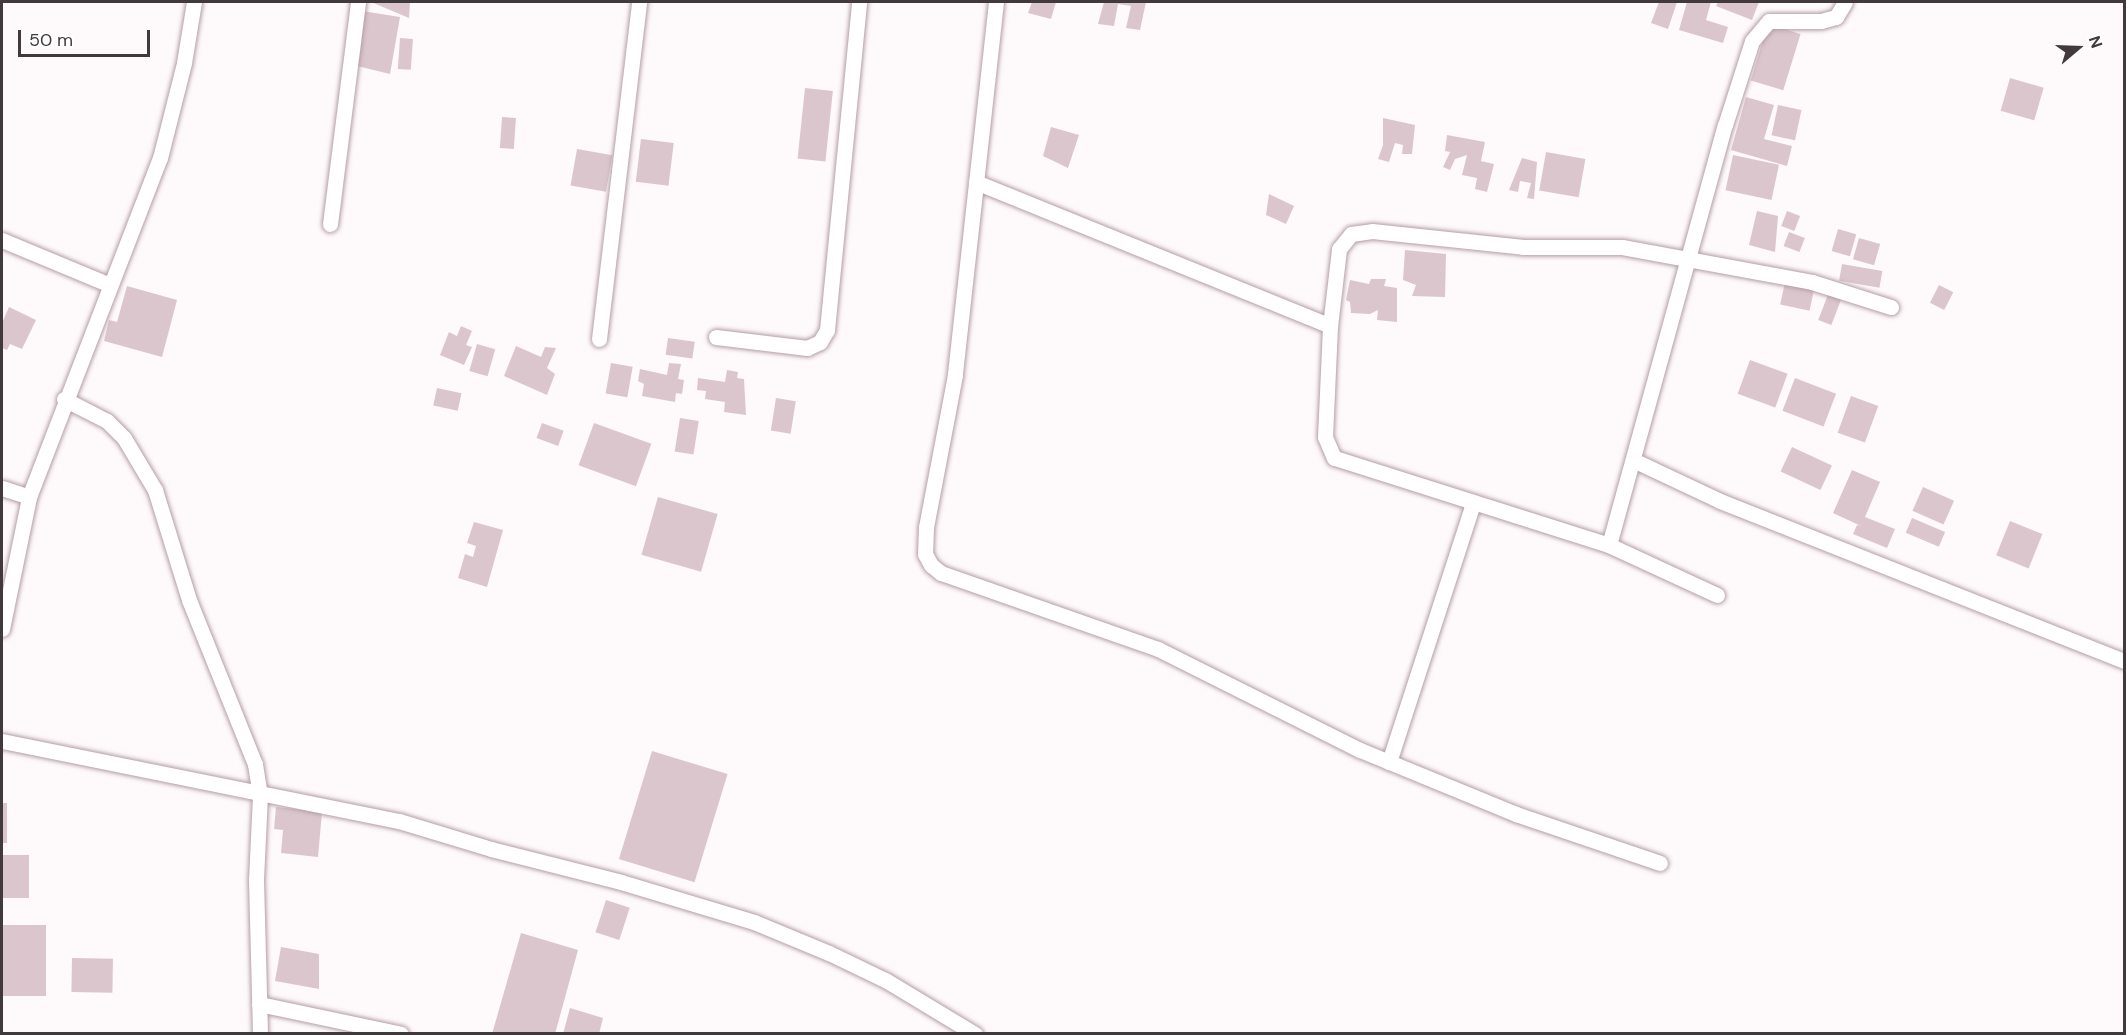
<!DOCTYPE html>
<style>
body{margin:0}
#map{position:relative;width:2126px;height:1035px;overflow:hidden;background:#fef9fb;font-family:"DM Sans",sans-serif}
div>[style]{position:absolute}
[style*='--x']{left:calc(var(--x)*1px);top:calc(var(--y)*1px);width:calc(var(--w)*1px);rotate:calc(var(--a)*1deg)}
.building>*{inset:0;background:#dcc6cd;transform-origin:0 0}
.roads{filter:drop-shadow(0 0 2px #b39ea5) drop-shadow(0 0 2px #b39ea5)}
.street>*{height:15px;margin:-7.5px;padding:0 7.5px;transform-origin:7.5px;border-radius:7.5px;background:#fff}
span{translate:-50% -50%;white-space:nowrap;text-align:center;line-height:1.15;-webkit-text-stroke:4.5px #fff;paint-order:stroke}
.frame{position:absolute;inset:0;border:3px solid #41393c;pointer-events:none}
.north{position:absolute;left:2048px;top:18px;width:60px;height:60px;-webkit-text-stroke:4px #fff;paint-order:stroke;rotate:71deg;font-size:16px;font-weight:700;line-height:24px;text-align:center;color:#41393c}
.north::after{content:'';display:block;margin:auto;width:21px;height:27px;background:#41393c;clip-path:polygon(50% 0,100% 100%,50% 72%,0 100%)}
.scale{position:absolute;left:18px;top:30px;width:132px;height:27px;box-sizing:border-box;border:3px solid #41393c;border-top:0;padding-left:8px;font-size:18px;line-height:21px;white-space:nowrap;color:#41393c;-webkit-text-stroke:4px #fff;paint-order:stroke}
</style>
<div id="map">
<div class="building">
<i style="clip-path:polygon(371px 2px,410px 2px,409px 18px)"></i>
<i style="clip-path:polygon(1032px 2px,1056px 2px,1051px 19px,1028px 13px)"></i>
<i style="clip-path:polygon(1104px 2px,1146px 2px,1140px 30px,1126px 28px,1131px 6px,1118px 4px,1114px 26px,1098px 24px)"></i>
<i style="clip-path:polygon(1659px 2px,1677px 2px,1668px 29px,1651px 23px)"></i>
<i style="clip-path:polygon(1687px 2px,1711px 2px,1706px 20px,1728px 27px,1723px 43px,1679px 30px)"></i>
<i style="clip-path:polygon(1718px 2px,1759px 2px,1752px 20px,1716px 6px)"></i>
<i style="clip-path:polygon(362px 11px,400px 17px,390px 74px,357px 66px)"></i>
<i style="left:1768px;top:24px;width:34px;height:59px;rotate:17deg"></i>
<i style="left:400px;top:38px;width:13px;height:31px;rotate:4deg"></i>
<i style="left:2010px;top:78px;width:35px;height:34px;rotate:16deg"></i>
<i style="left:805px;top:88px;width:28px;height:71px;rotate:6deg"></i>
<i style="clip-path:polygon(1746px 97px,1774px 105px,1764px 139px,1792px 146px,1787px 166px,1731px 150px)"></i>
<i style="left:1778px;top:105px;width:24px;height:31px;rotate:12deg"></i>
<i style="left:502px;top:117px;width:14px;height:31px;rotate:4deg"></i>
<i style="clip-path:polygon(1383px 118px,1415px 125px,1412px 154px,1402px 154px,1403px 145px,1395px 143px,1389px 162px,1378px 159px,1383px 145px)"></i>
<i style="clip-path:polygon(1051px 127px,1079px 135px,1068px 168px,1043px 156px)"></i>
<i style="clip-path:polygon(1447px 135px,1485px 142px,1481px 161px,1494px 164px,1487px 192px,1475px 189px,1477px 178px,1462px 175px,1467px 155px,1455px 159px,1450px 170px,1443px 167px,1450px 152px,1445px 151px)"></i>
<i style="left:641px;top:139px;width:33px;height:43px;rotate:7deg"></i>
<i style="left:577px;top:149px;width:36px;height:37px;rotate:10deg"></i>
<i style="left:1546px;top:152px;width:40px;height:39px;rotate:10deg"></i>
<i style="left:1733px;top:155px;width:47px;height:36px;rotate:12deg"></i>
<i style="clip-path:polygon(1522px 158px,1537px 162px,1534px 199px,1527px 198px,1531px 183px,1520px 181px,1518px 192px,1509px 190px)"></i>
<i style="clip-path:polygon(1269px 194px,1294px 206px,1286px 224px,1266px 215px)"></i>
<i style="clip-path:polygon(1757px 211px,1778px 216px,1775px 252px,1749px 245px)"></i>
<i style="left:1787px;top:211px;width:14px;height:16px;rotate:21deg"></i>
<i style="left:1838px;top:229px;width:19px;height:23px;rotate:16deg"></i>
<i style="left:1789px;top:232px;width:17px;height:15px;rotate:21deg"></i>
<i style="left:1859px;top:238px;width:22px;height:22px;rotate:16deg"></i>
<i style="clip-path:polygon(1405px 250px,1446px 254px,1445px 297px,1412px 296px,1416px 285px,1403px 280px)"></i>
<i style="left:1842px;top:264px;width:41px;height:17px;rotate:10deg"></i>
<i style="clip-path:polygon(1371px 279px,1386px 279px,1384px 286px,1397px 288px,1397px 322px,1377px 320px,1378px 310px,1370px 314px,1351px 313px,1350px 302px,1346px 300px,1350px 280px,1369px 284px)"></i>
<i style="left:1785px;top:282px;width:30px;height:23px;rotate:12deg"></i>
<i style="left:1939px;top:285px;width:16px;height:20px;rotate:27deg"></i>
<i style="clip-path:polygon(127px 286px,177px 300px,162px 357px,104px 341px,109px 320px,117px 322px)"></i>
<i style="left:1829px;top:292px;width:14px;height:30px;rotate:21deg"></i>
<i style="clip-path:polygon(9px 307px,36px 320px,22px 349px,10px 344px,7px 350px,2px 348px,2px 323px)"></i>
<i style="clip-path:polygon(461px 326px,472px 331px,466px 345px,472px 347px,464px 365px,440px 355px,449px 332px,457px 336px)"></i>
<i style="left:668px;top:338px;width:27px;height:17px;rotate:8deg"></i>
<i style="left:477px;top:344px;width:19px;height:28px;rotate:16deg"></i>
<i style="clip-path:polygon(516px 346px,541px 357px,545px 347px,556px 348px,547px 368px,555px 374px,547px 395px,504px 376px)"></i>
<i style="left:1750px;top:360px;width:40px;height:36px;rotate:20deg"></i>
<i style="left:611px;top:363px;width:22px;height:31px;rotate:10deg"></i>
<i style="clip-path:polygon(669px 363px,681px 364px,678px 379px,684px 380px,682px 394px,676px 393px,675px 402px,642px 396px,644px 384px,638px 381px,640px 369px,667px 375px)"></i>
<i style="clip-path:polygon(727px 370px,738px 372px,737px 378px,744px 379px,746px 415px,724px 412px,725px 402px,705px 399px,706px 391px,697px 390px,698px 378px,725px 382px)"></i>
<i style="left:1795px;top:378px;width:44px;height:35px;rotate:21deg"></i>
<i style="left:437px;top:388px;width:25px;height:18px;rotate:12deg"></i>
<i style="left:1851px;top:396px;width:29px;height:39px;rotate:20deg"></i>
<i style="left:776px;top:398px;width:20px;height:33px;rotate:9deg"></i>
<i style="left:680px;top:418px;width:19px;height:34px;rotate:9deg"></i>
<i style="left:542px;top:423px;width:23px;height:16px;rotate:20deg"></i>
<i style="left:594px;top:423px;width:61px;height:45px;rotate:20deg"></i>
<i style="left:1792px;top:447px;width:44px;height:27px;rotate:25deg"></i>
<i style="clip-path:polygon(1852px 470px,1880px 482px,1865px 517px,1895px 529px,1887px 548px,1853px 534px,1857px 525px,1861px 526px,1833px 513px)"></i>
<i style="left:1923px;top:487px;width:34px;height:26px;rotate:24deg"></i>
<i style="left:658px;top:497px;width:62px;height:60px;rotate:16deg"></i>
<i style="left:1912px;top:518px;width:36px;height:16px;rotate:23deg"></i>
<i style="left:2010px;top:521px;width:35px;height:37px;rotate:22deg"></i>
<i style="clip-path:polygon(474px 522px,503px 530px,487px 587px,458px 578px,465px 554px,473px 557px,476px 546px,467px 543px)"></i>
<i style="left:652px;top:751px;width:79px;height:113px;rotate:17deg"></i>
<i style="left:7px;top:803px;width:40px;height:5px;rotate:90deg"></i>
<i style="clip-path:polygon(276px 807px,322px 812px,318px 857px,281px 853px,283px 830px,274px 829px)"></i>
<i style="left:2px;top:855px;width:27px;height:43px"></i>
<i style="left:606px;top:900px;width:25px;height:34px;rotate:18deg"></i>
<i style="left:2px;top:925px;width:44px;height:71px"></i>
<i style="clip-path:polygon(521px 933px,578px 950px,555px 1034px,492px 1034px)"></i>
<i style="clip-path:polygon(281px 947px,319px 954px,319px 989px,275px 981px)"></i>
<i style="left:72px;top:958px;width:41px;height:34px;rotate:1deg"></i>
<i style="clip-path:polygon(570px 1008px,603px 1018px,599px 1034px,563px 1034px)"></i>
</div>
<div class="roads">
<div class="street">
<i style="--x:996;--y:2;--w:375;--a:96.3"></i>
<i style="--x:955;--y:375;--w:155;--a:100.8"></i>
<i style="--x:926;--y:527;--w:27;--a:92"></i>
<i style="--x:925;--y:554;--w:13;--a:61"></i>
<i style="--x:931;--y:565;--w:13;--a:39"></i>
<i style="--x:941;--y:573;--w:230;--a:19.3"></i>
<i style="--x:1158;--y:649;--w:226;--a:26.6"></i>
<i style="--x:1360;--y:750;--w:169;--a:22.3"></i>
<i style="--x:1516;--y:814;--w:152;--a:18.8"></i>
<i style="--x:976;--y:182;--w:382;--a:22.1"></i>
<i style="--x:330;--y:224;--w:224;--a:-82.8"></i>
<i style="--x:2;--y:240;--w:117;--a:22.6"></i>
<i style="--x:716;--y:337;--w:92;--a:6.9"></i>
<i style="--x:807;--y:348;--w:14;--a:-25"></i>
<i style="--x:820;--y:342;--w:14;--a:-60"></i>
<i style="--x:827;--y:330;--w:330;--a:-84.4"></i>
<i style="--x:599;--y:339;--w:339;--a:-83.2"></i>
<i style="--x:64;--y:399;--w:48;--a:27.1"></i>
<i style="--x:107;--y:421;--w:24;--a:45"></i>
<i style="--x:124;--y:438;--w:61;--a:59.2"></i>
<i style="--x:155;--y:490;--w:115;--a:72.8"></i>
<i style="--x:189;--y:600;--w:177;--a:68.1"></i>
<i style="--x:255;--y:764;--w:31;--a:81"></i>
<i style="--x:260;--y:795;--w:85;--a:92.7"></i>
<i style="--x:256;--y:880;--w:154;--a:88.5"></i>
<i style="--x:1633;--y:460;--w:96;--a:25.2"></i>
<i style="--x:1720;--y:501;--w:435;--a:21.6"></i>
<i style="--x:2;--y:488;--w:28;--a:18"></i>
<i style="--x:1609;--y:545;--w:436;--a:-74.6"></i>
<i style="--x:1725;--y:125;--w:88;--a:-72.2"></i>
<i style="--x:1752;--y:41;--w:26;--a:-50"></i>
<i style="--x:1769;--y:21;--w:52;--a:0"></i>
<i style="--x:1821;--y:21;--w:16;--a:-15"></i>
<i style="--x:1836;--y:17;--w:17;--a:-59"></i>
<i style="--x:1717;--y:595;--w:119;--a:-155.2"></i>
<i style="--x:1609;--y:545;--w:288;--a:-162.4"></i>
<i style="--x:1334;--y:458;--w:23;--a:-113"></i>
<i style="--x:1325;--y:437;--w:111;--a:-87.4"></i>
<i style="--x:1330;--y:326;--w:78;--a:-83.3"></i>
<i style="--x:1339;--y:249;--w:19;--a:-51"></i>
<i style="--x:1351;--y:234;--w:21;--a:-8"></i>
<i style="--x:1372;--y:231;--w:152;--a:6"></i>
<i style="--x:1523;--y:247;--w:99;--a:0"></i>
<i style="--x:1622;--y:247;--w:193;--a:10.4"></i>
<i style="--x:1812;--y:282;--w:83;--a:17.6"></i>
<i style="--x:2;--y:629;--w:135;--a:-78.4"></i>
<i style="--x:29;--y:497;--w:363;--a:-68.9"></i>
<i style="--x:160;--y:158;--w:98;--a:-75.8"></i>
<i style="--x:184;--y:63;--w:62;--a:-80.7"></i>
<i style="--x:2;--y:741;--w:405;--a:11.4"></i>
<i style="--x:399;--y:821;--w:96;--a:16.9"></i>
<i style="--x:491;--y:849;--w:134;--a:14.2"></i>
<i style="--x:621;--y:882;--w:139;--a:16.7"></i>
<i style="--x:754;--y:922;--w:81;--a:22.5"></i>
<i style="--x:829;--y:953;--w:64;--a:25.8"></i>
<i style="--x:887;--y:981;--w:103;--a:31.1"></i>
<i style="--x:1389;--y:762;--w:272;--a:-72"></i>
<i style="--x:259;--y:1004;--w:145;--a:11.9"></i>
</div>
</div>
<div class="frame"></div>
<div class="north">N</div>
<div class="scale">50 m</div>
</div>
